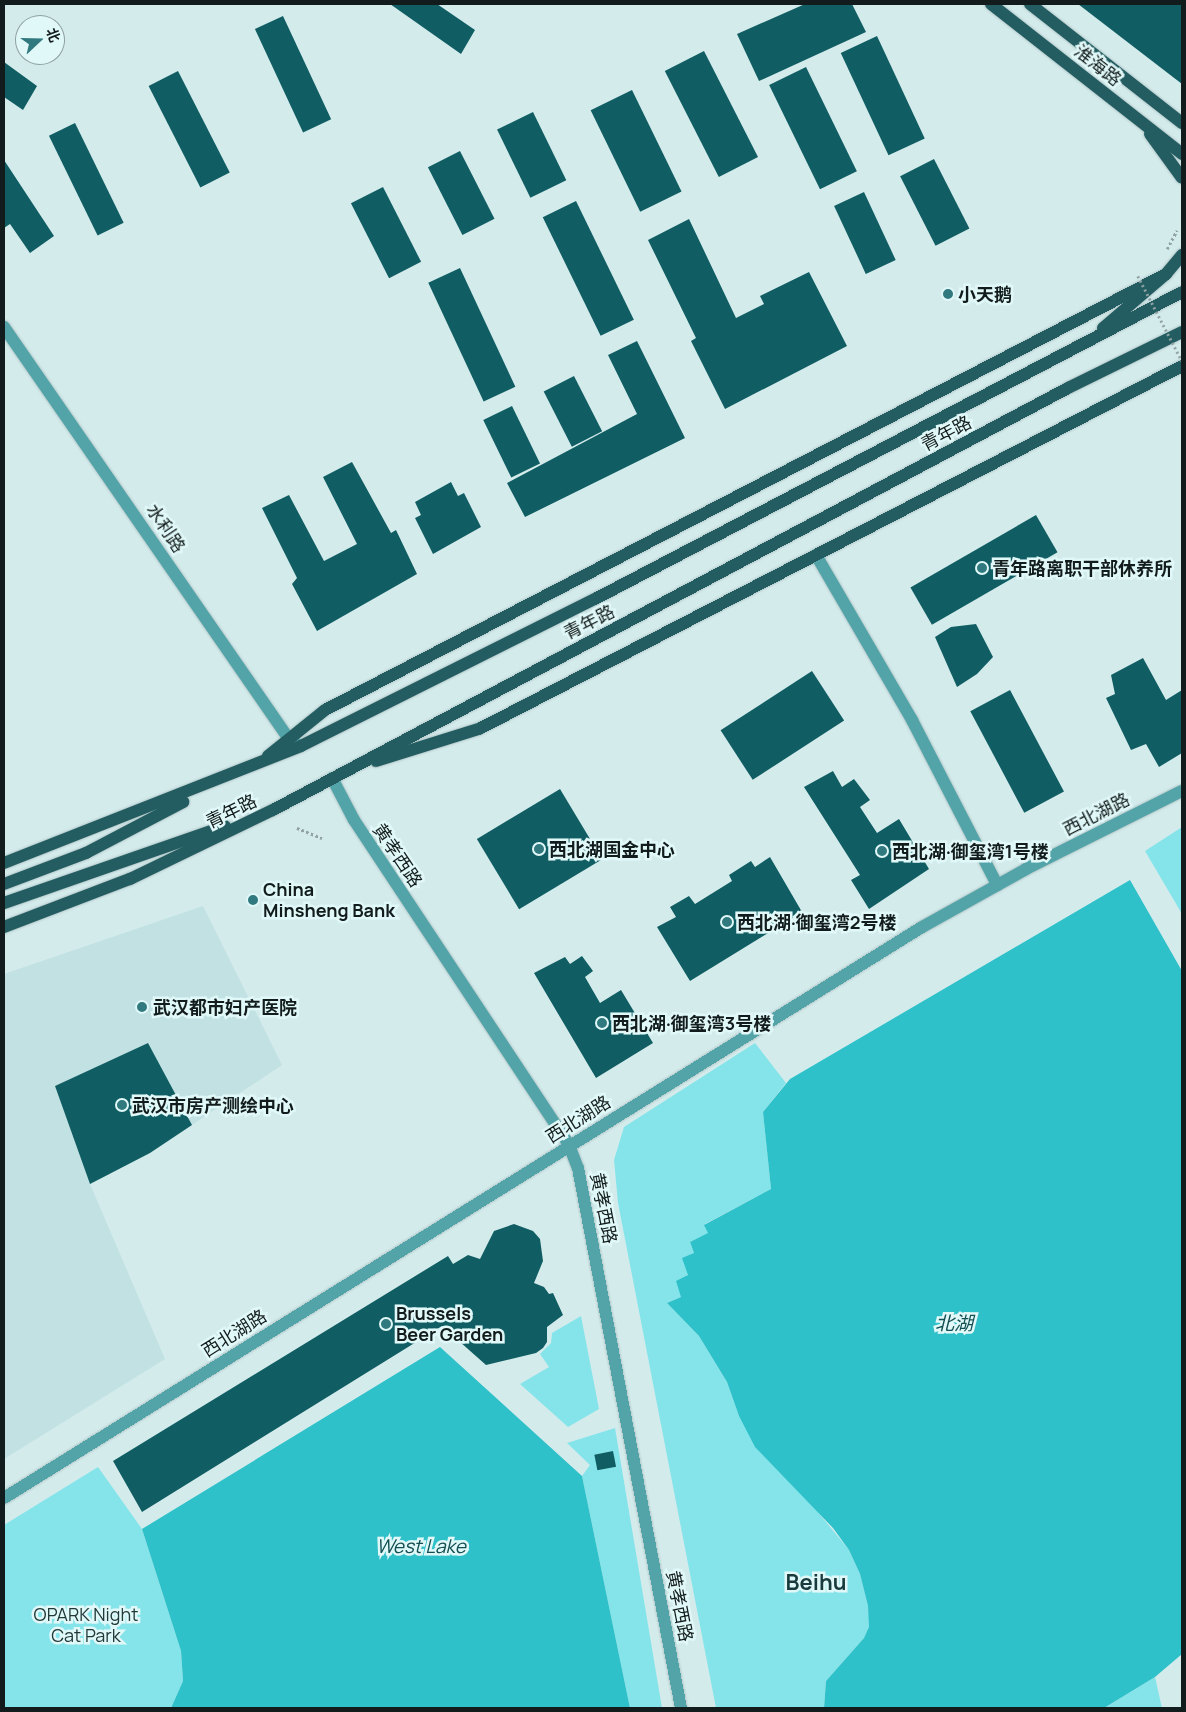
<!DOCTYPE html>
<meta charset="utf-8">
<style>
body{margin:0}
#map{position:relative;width:1186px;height:1712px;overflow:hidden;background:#d4ebec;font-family:Manrope,"Noto Sans SC",sans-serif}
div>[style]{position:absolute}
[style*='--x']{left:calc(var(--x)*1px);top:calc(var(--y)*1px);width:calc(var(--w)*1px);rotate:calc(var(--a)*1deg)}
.built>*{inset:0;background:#c1e1e3}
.green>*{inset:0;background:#85e4ea}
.water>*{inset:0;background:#2fc1c9}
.building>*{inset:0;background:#105e63;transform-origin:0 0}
.path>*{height:2.5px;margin-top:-1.25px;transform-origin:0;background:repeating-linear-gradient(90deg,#90a2a3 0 2.5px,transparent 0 5px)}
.roads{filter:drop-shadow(0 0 1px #b1c6c7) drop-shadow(0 0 1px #b1c6c7)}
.minor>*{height:12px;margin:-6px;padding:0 6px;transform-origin:6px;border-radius:6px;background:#53a4a9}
.major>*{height:12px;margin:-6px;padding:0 6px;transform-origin:6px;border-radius:6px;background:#235d61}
.path-bridge>*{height:2.5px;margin-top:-1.25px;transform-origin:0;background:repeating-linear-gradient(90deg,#90a2a3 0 2.5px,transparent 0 5px)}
.dots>*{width:14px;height:14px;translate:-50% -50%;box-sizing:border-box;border:2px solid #e1f8f9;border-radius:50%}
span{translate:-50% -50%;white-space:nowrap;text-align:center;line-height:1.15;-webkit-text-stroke:5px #e1f8f9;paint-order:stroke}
.street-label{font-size:18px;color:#131c1c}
.poi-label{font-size:18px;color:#131c1c;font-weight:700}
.left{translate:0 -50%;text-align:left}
.park-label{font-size:18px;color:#22393a}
.water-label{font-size:19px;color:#134f52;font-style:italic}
.district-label{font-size:22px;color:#193b3d;font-weight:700}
.frame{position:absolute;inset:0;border:5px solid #131c1c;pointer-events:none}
.north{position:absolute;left:15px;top:15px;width:50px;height:50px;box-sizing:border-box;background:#e1f8f9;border:1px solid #8fa0a1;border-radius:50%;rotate:69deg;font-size:14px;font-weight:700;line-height:20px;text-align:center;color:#131c1c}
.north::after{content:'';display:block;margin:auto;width:18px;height:22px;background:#30797e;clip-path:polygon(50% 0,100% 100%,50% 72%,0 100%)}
</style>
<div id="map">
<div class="built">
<i style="clip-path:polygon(203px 906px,282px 1065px,192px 1125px,148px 1043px,55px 1086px,90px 1184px,165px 1359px,4px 1459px,4px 974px)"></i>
</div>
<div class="green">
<i style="clip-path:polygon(1182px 827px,1182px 914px,1145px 851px)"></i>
<i style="clip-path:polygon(755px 1043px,786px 1083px,763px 1112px,771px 1189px,705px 1224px,709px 1233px,690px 1242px,694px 1253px,681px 1297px,667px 1303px,699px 1336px,727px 1382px,739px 1416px,849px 1550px,860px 1574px,868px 1606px,870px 1627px,864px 1638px,826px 1681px,824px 1708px,716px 1708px,618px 1203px,614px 1160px,624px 1127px)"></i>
<i style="clip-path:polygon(581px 1316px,599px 1409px,568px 1427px,520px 1384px,549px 1367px,540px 1354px,551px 1343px,552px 1333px)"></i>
<i style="clip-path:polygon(615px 1428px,662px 1708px,630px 1708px,582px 1476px,590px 1465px,567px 1443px)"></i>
<i style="clip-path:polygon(98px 1467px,142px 1529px,181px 1651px,183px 1681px,171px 1708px,4px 1708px,4px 1525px)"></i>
<i style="clip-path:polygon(1155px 1677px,1162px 1708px,1104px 1708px)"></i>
</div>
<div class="water">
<i style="clip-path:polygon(1130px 880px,1182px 971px,1182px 1654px,1155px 1677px,1104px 1708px,824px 1708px,826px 1681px,864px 1638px,869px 1627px,868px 1606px,860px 1574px,849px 1550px,833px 1528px,755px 1447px,739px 1416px,727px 1382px,699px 1336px,667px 1303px,681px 1297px,676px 1281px,688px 1275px,682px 1258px,694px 1253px,690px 1242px,708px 1233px,704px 1225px,771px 1189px,763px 1112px,790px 1079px)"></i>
<i style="clip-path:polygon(440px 1347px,582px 1476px,630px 1708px,171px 1708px,183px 1681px,181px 1651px,142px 1529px)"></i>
</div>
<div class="building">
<i style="clip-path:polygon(390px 4px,437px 4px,475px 30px,461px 54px)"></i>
<i style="clip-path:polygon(805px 4px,852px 4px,866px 32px,759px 81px,737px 34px)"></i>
<i style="clip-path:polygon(1078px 4px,1182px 4px,1182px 84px)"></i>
<i style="left:283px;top:16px;width:114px;height:31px;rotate:65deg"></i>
<i style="left:877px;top:36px;width:113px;height:40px;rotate:65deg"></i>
<i style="left:704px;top:51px;width:119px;height:44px;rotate:63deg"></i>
<i style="clip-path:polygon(4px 62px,37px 86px,23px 110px,4px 97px)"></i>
<i style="left:806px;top:67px;width:116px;height:41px;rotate:64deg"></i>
<i style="left:178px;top:71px;width:114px;height:33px;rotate:63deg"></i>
<i style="left:632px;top:90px;width:113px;height:46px;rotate:64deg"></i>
<i style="left:533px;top:112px;width:76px;height:40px;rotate:64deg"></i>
<i style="left:75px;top:123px;width:111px;height:29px;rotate:64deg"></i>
<i style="left:460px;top:151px;width:76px;height:36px;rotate:63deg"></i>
<i style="left:934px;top:159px;width:78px;height:38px;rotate:63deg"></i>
<i style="clip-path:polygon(4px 160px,54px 236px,30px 253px,10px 224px,4px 228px)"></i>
<i style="left:383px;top:187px;width:84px;height:36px;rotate:63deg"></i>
<i style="left:864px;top:192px;width:75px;height:33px;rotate:65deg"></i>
<i style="left:576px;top:201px;width:132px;height:37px;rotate:64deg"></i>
<i style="clip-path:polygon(689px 219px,736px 318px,764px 304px,760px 296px,809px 272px,847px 346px,725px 409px,691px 341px,696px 338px,648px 240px)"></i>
<i style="left:460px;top:268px;width:131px;height:35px;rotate:65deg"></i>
<i style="clip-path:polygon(637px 341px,685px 438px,525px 517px,507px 483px,637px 414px,608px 355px)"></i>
<i style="left:574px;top:376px;width:62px;height:34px;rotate:63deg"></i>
<i style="left:512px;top:406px;width:64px;height:32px;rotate:64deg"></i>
<i style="clip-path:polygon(352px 462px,391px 533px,396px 530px,417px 574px,317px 631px,292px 584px,297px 578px,262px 508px,289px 495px,324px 561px,357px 544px,323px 477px)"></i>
<i style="clip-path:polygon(451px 482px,458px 496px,464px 493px,481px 527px,433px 554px,415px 518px,421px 515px,415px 502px)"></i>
<i style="left:1036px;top:515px;width:43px;height:145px;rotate:60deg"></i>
<i style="clip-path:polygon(976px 624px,993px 657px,977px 674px,957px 687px,935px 637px,951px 627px)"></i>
<i style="clip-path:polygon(1143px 658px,1166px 700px,1182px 690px,1182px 753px,1159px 767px,1146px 744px,1131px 750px,1106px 698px,1115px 694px,1111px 675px)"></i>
<i style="left:812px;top:671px;width:59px;height:109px;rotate:57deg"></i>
<i style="left:1010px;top:690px;width:115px;height:45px;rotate:62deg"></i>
<i style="clip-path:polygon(833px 771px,842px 787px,854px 779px,870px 800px,860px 807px,877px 833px,899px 819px,929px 869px,869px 909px,851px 880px,860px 875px,804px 787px)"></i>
<i style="left:560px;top:789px;width:82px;height:97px;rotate:59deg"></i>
<i style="clip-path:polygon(770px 857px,802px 912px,690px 981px,657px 927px,676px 917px,670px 907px,689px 896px,695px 904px,732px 881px,729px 875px,751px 861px,755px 867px)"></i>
<i style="clip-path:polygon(582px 956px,593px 971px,585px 977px,600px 1003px,621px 990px,653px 1043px,596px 1078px,534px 973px,565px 957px,570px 964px)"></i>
<i style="clip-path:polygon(148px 1043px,192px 1125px,150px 1153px,90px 1184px,55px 1086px)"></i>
<i style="clip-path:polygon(514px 1224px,533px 1231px,540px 1239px,543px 1261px,534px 1283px,544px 1287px,549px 1294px,553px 1293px,563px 1315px,547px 1327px,547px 1342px,543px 1348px,536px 1353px,486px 1365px,442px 1326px,142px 1512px,113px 1461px,448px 1256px,453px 1264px,468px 1255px,480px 1259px,494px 1231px)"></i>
<i style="left:613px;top:1451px;width:16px;height:19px;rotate:79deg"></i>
</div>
<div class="path">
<i style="--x:1167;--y:249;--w:21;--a:-62"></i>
<i style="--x:297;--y:828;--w:27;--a:22"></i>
</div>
<div class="roads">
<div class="minor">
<i style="--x:4;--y:327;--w:501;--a:55.33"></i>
<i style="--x:289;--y:739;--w:9;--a:32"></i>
<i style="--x:816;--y:555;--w:191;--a:59.8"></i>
<i style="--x:912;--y:720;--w:186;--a:62.7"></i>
<i style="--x:332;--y:778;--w:47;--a:62.4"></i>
<i style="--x:354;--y:820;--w:390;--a:56.5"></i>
<i style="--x:569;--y:1145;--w:25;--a:69"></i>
<i style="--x:578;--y:1168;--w:550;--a:79.2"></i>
<i style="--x:4;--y:1498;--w:1081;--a:-31.88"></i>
<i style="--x:922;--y:927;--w:119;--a:-29.1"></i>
<i style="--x:1026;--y:869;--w:174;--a:-26.6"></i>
</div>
<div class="major">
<i style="--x:991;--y:4;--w:243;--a:38.1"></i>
<i style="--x:1030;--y:4;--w:193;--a:38.1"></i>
<i style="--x:1150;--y:134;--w:54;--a:54"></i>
<i style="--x:1103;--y:328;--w:83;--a:-40.6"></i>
<i style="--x:1166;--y:274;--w:25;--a:-50"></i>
<i style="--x:268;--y:756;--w:73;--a:-38.9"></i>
<i style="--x:325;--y:710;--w:947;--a:-27.4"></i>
<i style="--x:376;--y:761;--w:108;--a:-17.3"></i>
<i style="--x:479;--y:729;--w:791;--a:-27.31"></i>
<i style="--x:4;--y:863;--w:319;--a:-21.5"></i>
<i style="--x:301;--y:746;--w:329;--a:-26.6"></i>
<i style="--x:595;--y:599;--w:662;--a:-27.61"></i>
<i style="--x:4;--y:884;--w:88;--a:-20.7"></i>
<i style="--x:86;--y:853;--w:110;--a:-27.7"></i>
<i style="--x:4;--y:903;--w:234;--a:-19.2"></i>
<i style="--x:4;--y:927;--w:135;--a:-20.9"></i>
<i style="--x:130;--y:879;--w:159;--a:-25.8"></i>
<i style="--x:273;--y:810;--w:900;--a:-27.96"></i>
<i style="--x:1068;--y:388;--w:127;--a:-26.2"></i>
</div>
</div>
<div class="path-bridge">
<i style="--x:1138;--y:276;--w:96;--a:62.6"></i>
</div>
<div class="dots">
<i style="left:948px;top:294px;background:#30797e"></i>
<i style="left:982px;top:568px;background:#30797e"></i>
<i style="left:539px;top:849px;background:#30797e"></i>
<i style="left:882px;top:851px;background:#30797e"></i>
<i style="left:253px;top:900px;background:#30797e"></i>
<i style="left:727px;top:922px;background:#30797e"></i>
<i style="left:142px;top:1007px;background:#30797e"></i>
<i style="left:602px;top:1023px;background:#30797e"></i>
<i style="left:122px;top:1105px;background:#30797e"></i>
<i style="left:386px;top:1324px;background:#30797e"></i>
</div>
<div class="street-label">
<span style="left:1098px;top:65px;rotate:38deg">淮海路</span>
<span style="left:946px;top:433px;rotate:-28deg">青年路</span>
<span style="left:166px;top:528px;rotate:56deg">水利路</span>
<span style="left:589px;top:622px;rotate:-27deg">青年路</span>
<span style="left:231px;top:811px;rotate:-26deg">青年路</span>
<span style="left:1096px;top:814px;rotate:-27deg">西北湖路</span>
<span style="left:398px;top:855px;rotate:56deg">黄孝西路</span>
<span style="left:578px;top:1119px;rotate:-32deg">西北湖路</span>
<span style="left:604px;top:1208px;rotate:79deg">黄孝西路</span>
<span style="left:234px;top:1333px;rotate:-32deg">西北湖路</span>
<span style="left:680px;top:1606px;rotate:79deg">黄孝西路</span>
</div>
<div class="poi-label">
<span class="left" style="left:958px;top:294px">小天鹅</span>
<span class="left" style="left:992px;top:568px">青年路离职干部休养所</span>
<span class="left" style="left:549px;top:849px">西北湖国金中心</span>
<span class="left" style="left:892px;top:851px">西北湖·御玺湾1号楼</span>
<span class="left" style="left:263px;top:900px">China<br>Minsheng Bank</span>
<span class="left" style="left:737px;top:922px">西北湖·御玺湾2号楼</span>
<span class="left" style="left:153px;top:1007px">武汉都市妇产医院</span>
<span class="left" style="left:612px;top:1023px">西北湖·御玺湾3号楼</span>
<span class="left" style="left:132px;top:1105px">武汉市房产测绘中心</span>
<span class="left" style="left:396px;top:1324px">Brussels<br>Beer Garden</span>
</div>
<div class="park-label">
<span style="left:86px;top:1625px">OPARK Night<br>Cat Park</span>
</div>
<div class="water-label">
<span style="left:954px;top:1324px">北湖</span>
<span style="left:421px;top:1547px">West Lake</span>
</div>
<div class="district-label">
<span style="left:816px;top:1583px">Beihu</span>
</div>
<div class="frame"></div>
<div class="north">北</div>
</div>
